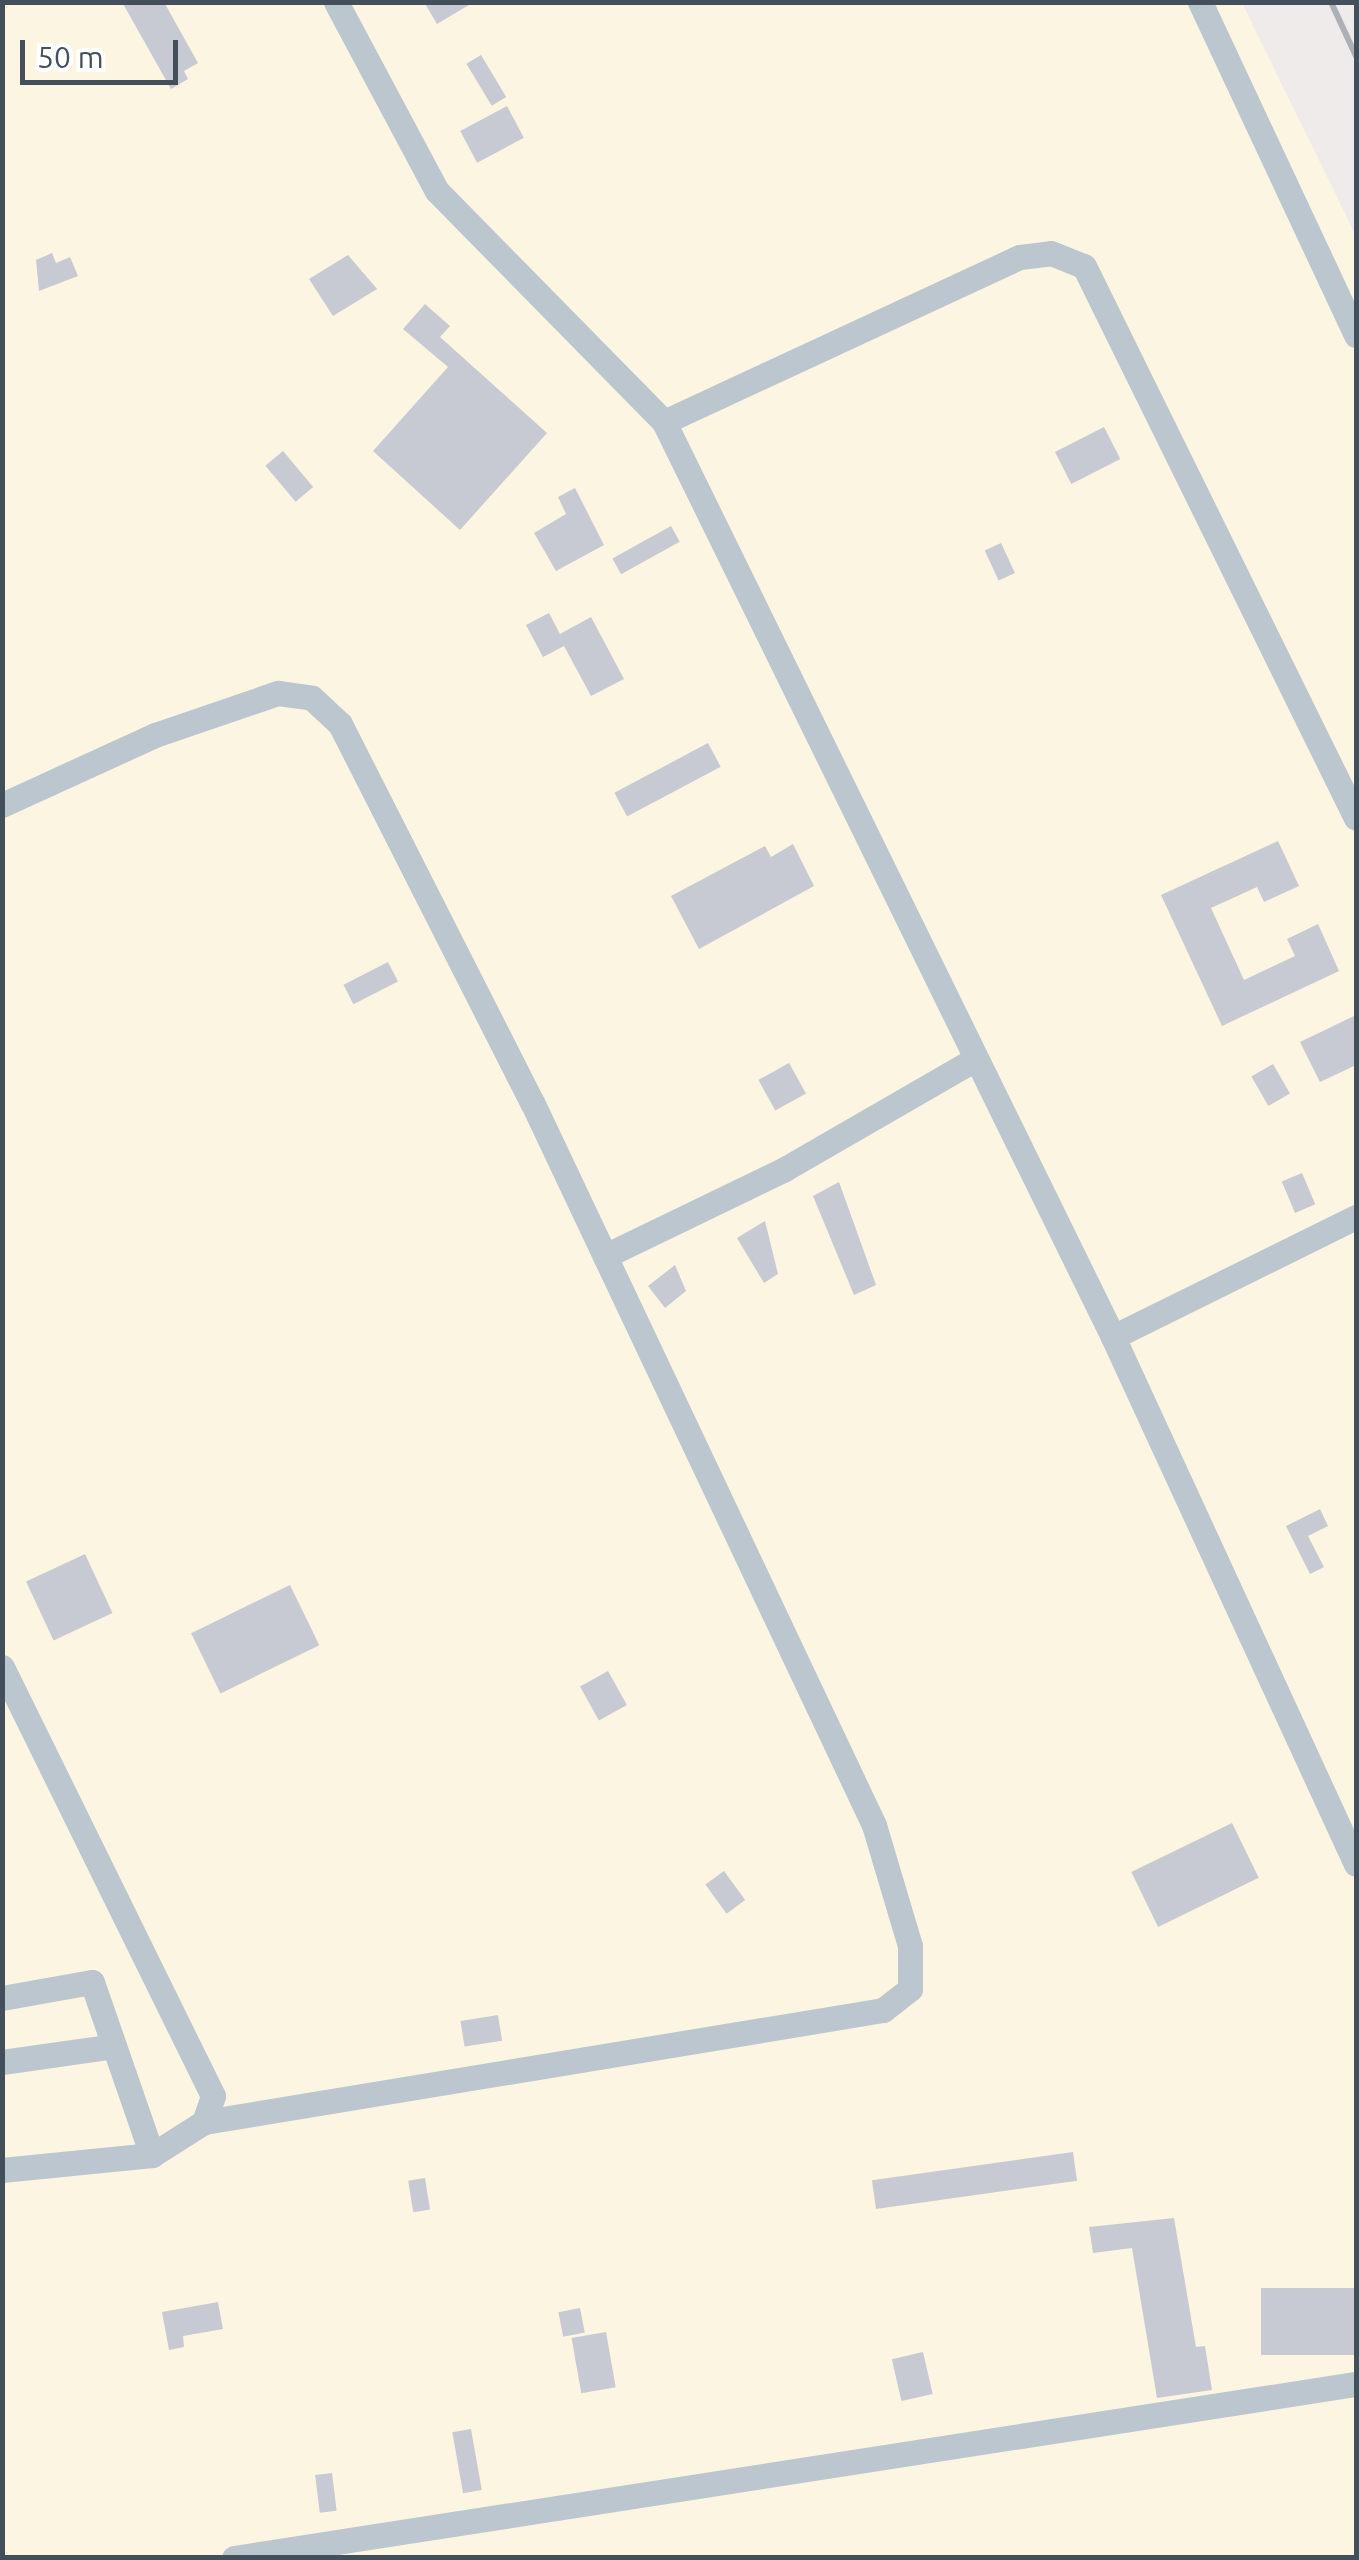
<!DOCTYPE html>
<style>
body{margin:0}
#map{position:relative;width:1359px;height:2560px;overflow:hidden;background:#efebeb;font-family:Ubuntu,sans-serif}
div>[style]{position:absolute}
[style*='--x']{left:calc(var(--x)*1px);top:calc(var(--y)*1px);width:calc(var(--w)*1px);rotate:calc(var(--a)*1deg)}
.commercial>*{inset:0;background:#fcf5e2}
.building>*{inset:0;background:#c7cad2;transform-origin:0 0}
.minor>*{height:25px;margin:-12.5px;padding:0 12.5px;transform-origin:12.5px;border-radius:12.5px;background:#bbc6cf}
.rail>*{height:6px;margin:-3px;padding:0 3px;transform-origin:3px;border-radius:3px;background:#adb1b7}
span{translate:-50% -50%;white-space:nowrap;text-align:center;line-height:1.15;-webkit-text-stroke:8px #fff;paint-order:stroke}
.frame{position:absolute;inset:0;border:5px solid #434f5a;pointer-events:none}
.scale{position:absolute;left:20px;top:40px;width:158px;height:45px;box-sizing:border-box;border:5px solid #434f5a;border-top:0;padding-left:12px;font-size:30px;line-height:35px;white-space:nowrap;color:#434f5a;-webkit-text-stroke:8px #fff;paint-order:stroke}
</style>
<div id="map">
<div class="commercial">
<i style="clip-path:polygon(3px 3px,1242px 3px,1356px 236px,1356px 2557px,3px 2558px)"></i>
</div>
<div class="building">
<i style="clip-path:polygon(122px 2px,164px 2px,198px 63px,184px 71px,188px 79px,171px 89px)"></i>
<i style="clip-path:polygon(424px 2px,474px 2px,437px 24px)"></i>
<i style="left:481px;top:55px;width:49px;height:17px;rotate:59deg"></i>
<i style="left:507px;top:106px;width:36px;height:53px;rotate:62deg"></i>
<i style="clip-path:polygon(52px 253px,56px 263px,70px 257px,78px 276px,39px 291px,36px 260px)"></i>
<i style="clip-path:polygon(348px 255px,377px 289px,333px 316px,309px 279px)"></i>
<i style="clip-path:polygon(425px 304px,450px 326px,440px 337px,547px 433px,460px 530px,373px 451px,448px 367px,403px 329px)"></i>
<i style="left:1104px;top:427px;width:36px;height:55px;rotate:63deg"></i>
<i style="left:283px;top:451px;width:47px;height:23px;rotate:50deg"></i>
<i style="clip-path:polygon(575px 488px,604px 545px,556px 571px,534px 533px,566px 514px,558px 497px)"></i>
<i style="left:671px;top:526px;width:18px;height:67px;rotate:61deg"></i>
<i style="left:1001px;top:543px;width:33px;height:18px;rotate:65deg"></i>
<i style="clip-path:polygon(549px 613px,560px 634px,591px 617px,624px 679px,591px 696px,564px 646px,543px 657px,526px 625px)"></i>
<i style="left:708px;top:743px;width:27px;height:106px;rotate:62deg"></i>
<i style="clip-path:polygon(1278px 841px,1299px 886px,1264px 902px,1257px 887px,1211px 908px,1244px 980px,1295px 956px,1287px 939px,1318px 924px,1339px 971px,1222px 1026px,1161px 895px)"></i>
<i style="clip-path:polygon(793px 844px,814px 886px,699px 949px,671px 896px,765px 846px,771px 857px)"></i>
<i style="left:388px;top:962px;width:22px;height:50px;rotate:63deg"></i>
<i style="clip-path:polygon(1356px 1015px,1356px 1065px,1320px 1082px,1300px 1042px)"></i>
<i style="left:789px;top:1063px;width:35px;height:35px;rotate:61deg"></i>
<i style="left:1273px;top:1064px;width:34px;height:25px;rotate:60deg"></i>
<i style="left:1302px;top:1173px;width:34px;height:22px;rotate:67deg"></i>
<i style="clip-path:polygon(839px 1182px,876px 1285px,854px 1295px,813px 1196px)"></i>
<i style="clip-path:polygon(765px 1221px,778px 1274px,764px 1283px,737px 1238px)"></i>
<i style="clip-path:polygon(675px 1265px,686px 1291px,665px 1308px,648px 1286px)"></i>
<i style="clip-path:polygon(1320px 1509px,1328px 1526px,1308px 1536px,1324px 1567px,1310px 1574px,1286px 1526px)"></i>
<i style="left:85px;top:1554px;width:65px;height:65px;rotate:65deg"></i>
<i style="left:290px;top:1585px;width:67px;height:110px;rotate:64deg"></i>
<i style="left:608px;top:1671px;width:39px;height:32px;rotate:61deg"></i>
<i style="left:1232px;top:1823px;width:61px;height:112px;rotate:64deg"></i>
<i style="left:724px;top:1871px;width:36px;height:23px;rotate:54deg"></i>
<i style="left:498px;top:2015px;width:26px;height:38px;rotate:81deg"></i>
<i style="left:1073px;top:2152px;width:29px;height:203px;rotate:82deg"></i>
<i style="left:425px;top:2178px;width:32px;height:17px;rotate:81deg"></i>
<i style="clip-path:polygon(1174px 2218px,1196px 2347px,1205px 2346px,1212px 2390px,1157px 2398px,1132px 2248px,1093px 2253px,1089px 2227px)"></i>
<i style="left:1356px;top:2288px;width:67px;height:95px;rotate:90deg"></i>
<i style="clip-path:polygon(218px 2302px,223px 2329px,183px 2336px,184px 2347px,169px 2350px,162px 2312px)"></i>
<i style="left:580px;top:2308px;width:25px;height:22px;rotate:79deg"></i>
<i style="left:606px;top:2332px;width:56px;height:35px;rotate:80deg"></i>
<i style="left:923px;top:2352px;width:43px;height:32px;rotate:77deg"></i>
<i style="left:471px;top:2429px;width:62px;height:19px;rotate:80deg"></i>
<i style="left:332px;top:2473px;width:38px;height:17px;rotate:83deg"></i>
</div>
<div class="minor">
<i style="--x:336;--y:2;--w:214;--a:61.9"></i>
<i style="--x:437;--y:191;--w:324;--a:45.5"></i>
<i style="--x:664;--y:422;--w:1019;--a:63.86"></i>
<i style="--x:1113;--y:1337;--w:580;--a:65.25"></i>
<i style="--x:1200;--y:2;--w:368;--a:64.9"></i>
<i style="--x:664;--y:422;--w:392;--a:-24.9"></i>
<i style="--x:1020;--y:257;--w:31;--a:-7"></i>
<i style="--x:1051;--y:253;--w:35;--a:22"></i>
<i style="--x:1084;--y:266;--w:615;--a:63.77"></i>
<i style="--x:2;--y:805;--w:168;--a:-24.6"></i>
<i style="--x:155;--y:735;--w:130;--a:-18.9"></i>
<i style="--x:278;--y:693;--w:34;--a:8"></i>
<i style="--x:312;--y:698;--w:38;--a:43"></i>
<i style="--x:340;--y:724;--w:426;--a:63.1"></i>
<i style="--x:533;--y:1104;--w:798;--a:64.69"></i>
<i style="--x:874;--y:1825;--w:126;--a:73.4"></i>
<i style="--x:910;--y:1946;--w:43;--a:90"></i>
<i style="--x:910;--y:1989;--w:34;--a:142"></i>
<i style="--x:883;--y:2010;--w:688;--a:170.63"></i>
<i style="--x:605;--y:1256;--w:198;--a:-25.8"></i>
<i style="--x:783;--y:1170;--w:218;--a:-30"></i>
<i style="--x:1113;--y:1337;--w:271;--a:-26.3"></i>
<i style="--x:2;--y:1667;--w:478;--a:63.8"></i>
<i style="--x:213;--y:2096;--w:28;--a:109"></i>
<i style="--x:204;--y:2122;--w:62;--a:147.6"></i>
<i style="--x:152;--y:2155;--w:151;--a:174.3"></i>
<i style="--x:2;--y:1998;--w:91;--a:-10.1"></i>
<i style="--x:92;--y:1982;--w:183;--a:70.9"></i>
<i style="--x:2;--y:2062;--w:113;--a:-8.1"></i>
<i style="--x:234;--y:2558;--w:1135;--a:-8.82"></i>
</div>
<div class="rail">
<i style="--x:1331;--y:2;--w:60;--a:65.2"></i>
</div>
<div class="frame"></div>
<div class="scale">50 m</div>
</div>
